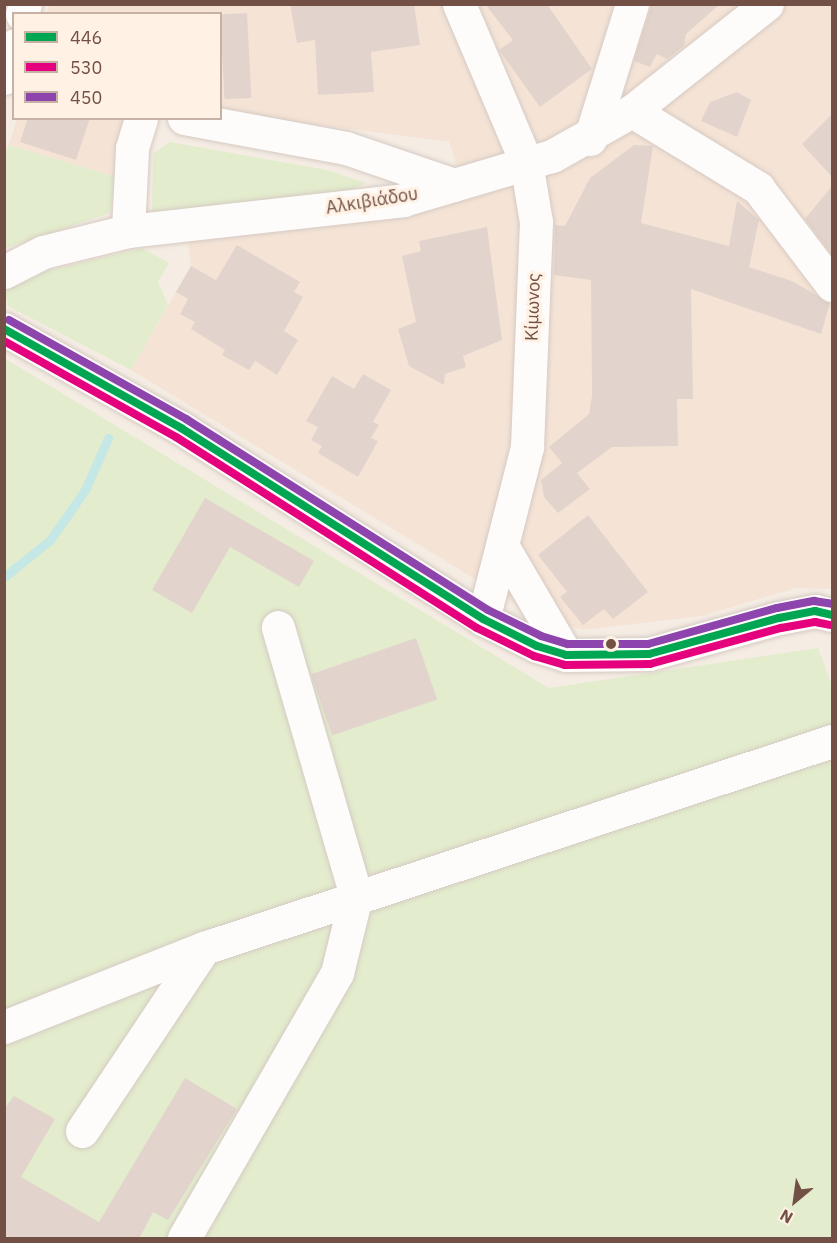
<!DOCTYPE html>
<meta charset="utf-8">
<style>
body{margin:0}
#map{position:relative;width:837px;height:1243px;overflow:hidden;background:#f5ede4;font-family:"IBM Plex Sans",sans-serif}
div>[style]{position:absolute}
[style*='--x']{left:calc(var(--x)*1px);top:calc(var(--y)*1px);width:calc(var(--w)*1px);rotate:calc(var(--a)*1deg)}
.residential>*{inset:0;background:#f5e4d6}
.green>*{inset:0;background:#e3eccd}
.stream>*{height:9px;margin:-4.5px;padding:0 4.5px;transform-origin:4.5px;border-radius:4.5px;background:#c5e7e6}
.building>*{inset:0;background:#e2d4cc;transform-origin:0 0}
.roads{filter:drop-shadow(0 0 2px #d6cac3) drop-shadow(0 0 2px #d6cac3)}
.minor>*{height:33px;margin:-16.5px;padding:0 16.5px;transform-origin:16.5px;border-radius:16.5px;background:#fefcfb}
.bus-1>*{height:8px;margin:-4px;padding:0 4px;transform-origin:4px;border-radius:4px;background:#00a651}
.bus-2>*{height:8px;margin:-4px;padding:0 4px;transform-origin:4px;border-radius:4px;background:#e5007d}
.bus-3>*{height:8px;margin:-4px;padding:0 4px;transform-origin:4px;border-radius:4px;background:#8e44ad}
.dots>*{width:16px;height:16px;translate:-50% -50%;box-sizing:border-box;border:3px solid #fff1e4;border-radius:50%}
span{translate:-50% -50%;white-space:nowrap;text-align:center;line-height:1.15;-webkit-text-stroke:6px #fff1e4;paint-order:stroke}
.street-label{font-size:18px;color:#735045}
.frame{position:absolute;inset:0;border:6px solid #735045;pointer-events:none}
.legend{position:absolute;left:12px;top:12px;width:210px;height:108px;box-sizing:border-box;background:#fff1e4;border:2px solid #c7b1a4;margin:0;padding:8px 10px;list-style:none;font-size:18px;color:#735045}
.legend li{display:flex;align-items:center;gap:12px;height:30px}
.legend b{width:30px;border:2px solid #c7b1a4}
.north{position:absolute;left:765px;top:1171px;width:60px;height:60px;-webkit-text-stroke:4px #fff1e4;paint-order:stroke;rotate:209deg;font-size:16px;font-weight:700;line-height:24px;text-align:center;color:#735045}
.north::after{content:'';display:block;margin:auto;width:21px;height:27px;background:#735045;clip-path:polygon(50% 0,100% 100%,50% 72%,0 100%)}
</style>
<div id="map">
<div class="residential">
<i style="clip-path:polygon(49px 4px,832px 5px,832px 589px,796px 588px,702px 616px,583px 630px,531px 613px,131px 370px,191px 266px,187px 233px,466px 194px,449px 142px,221px 112px,220px 14px,47px 14px)"></i>
<i style="clip-path:polygon(17px 119px,126px 119px,116px 177px,9px 145px)"></i>
</div>
<div class="green">
<i style="clip-path:polygon(170px 142px,327px 170px,366px 183px,344px 194px,152px 215px,153px 154px)"></i>
<i style="clip-path:polygon(9px 145px,116px 177px,110px 213px,4px 249px,4px 154px)"></i>
<i style="clip-path:polygon(142px 248px,169px 263px,158px 282px,168px 305px,131px 370px,8px 306px,4px 290px,41px 272px)"></i>
<i style="clip-path:polygon(4px 358px,549px 688px,818px 648px,832px 685px,832px 1238px,5px 1238px)"></i>
</div>
<div class="stream">
<i style="--x:4;--y:577;--w:59;--a:-38.8"></i>
<i style="--x:50;--y:540;--w:61;--a:-55"></i>
<i style="--x:85;--y:490;--w:57;--a:-66.1"></i>
</div>
<div class="building">
<i style="clip-path:polygon(290px 4px,414px 4px,420px 45px,371px 52px,374px 92px,318px 95px,315px 40px,297px 43px)"></i>
<i style="clip-path:polygon(485px 4px,547px 4px,592px 69px,540px 107px,499px 50px,513px 40px)"></i>
<i style="clip-path:polygon(652px 4px,720px 4px,686px 34px,684px 46px,667px 59px,657px 54px,650px 67px,634px 61px)"></i>
<i style="left:247px;top:13px;width:85px;height:27px;rotate:87deg"></i>
<i style="clip-path:polygon(737px 92px,751px 100px,737px 137px,701px 121px,710px 102px)"></i>
<i style="clip-path:polygon(832px 114px,832px 177px,802px 144px)"></i>
<i style="clip-path:polygon(28px 118px,90px 118px,76px 160px,20px 142px)"></i>
<i style="clip-path:polygon(634px 145px,653px 146px,641px 223px,729px 246px,737px 201px,759px 220px,749px 267px,792px 281px,830px 303px,821px 334px,691px 289px,693px 399px,677px 399px,678px 446px,612px 447px,577px 473px,590px 489px,558px 513px,544px 497px,541px 480px,562px 463px,549px 447px,589px 414px,592px 396px,591px 280px,554px 275px,555px 225px,565px 226px,590px 178px)"></i>
<i style="clip-path:polygon(832px 186px,832px 255px,805px 219px)"></i>
<i style="clip-path:polygon(487px 227px,502px 340px,463px 356px,466px 367px,445px 374px,444px 385px,409px 366px,398px 329px,416px 322px,402px 256px,421px 251px,419px 241px)"></i>
<i style="clip-path:polygon(237px 245px,300px 282px,294px 292px,303px 297px,284px 331px,298px 340px,277px 375px,255px 361px,249px 370px,222px 355px,225px 350px,191px 329px,195px 322px,180px 314px,188px 299px,176px 292px,191px 266px,216px 280px)"></i>
<i style="clip-path:polygon(363px 374px,391px 390px,373px 422px,379px 425px,371px 438px,378px 441px,358px 477px,318px 453px,322px 446px,311px 440px,318px 427px,306px 421px,332px 376px,354px 389px)"></i>
<i style="clip-path:polygon(205px 498px,314px 561px,299px 587px,230px 547px,192px 613px,152px 590px)"></i>
<i style="clip-path:polygon(588px 515px,648px 592px,613px 619px,604px 609px,583px 625px,560px 597px,567px 592px,538px 555px)"></i>
<i style="left:416px;top:638px;width:65px;height:111px;rotate:71deg"></i>
<i style="clip-path:polygon(185px 1078px,237px 1109px,168px 1220px,153px 1212px,139px 1239px,4px 1239px,4px 1109px,14px 1096px,55px 1119px,21px 1177px,99px 1222px)"></i>
</div>
<div class="roads">
<div class="minor">
<i style="--x:459;--y:4;--w:172;--a:67"></i>
<i style="--x:526;--y:162;--w:61;--a:80.5"></i>
<i style="--x:536;--y:222;--w:225;--a:92.3"></i>
<i style="--x:527;--y:447;--w:178;--a:104.3"></i>
<i style="--x:22;--y:14;--w:10;--a:-73"></i>
<i style="--x:4;--y:78;--w:34;--a:-73"></i>
<i style="--x:632;--y:111;--w:148;--a:31.4"></i>
<i style="--x:758;--y:188;--w:122;--a:52.7"></i>
<i style="--x:184;--y:118;--w:165;--a:10.5"></i>
<i style="--x:346;--y:148;--w:114;--a:18.9"></i>
<i style="--x:590;--y:139;--w:141;--a:-72.7"></i>
<i style="--x:128;--y:231;--w:83;--a:-87.2"></i>
<i style="--x:132;--y:148;--w:31;--a:-73"></i>
<i style="--x:4;--y:272;--w:44;--a:-27.1"></i>
<i style="--x:43;--y:252;--w:88;--a:-13.9"></i>
<i style="--x:128;--y:231;--w:277;--a:-6.4"></i>
<i style="--x:403;--y:200;--w:155;--a:-16.5"></i>
<i style="--x:552;--y:156;--w:92;--a:-29.4"></i>
<i style="--x:632;--y:111;--w:172;--a:-38.4"></i>
<i style="--x:4;--y:329;--w:203;--a:29.2"></i>
<i style="--x:181;--y:428;--w:357;--a:32.3"></i>
<i style="--x:483;--y:619;--w:60;--a:26.6"></i>
<i style="--x:537;--y:646;--w:30;--a:17"></i>
<i style="--x:566;--y:655;--w:83;--a:-0.7"></i>
<i style="--x:649;--y:654;--w:135;--a:-15.5"></i>
<i style="--x:779;--y:618;--w:37;--a:-11"></i>
<i style="--x:815;--y:611;--w:17;--a:13"></i>
<i style="--x:503;--y:547;--w:125;--a:59.7"></i>
<i style="--x:4;--y:1027;--w:215;--a:-21.6"></i>
<i style="--x:204;--y:948;--w:661;--a:-18.24"></i>
<i style="--x:82;--y:1131;--w:220;--a:-56.3"></i>
<i style="--x:184;--y:1238;--w:306;--a:-60"></i>
<i style="--x:337;--y:973;--w:79;--a:-76.1"></i>
<i style="--x:356;--y:896;--w:280;--a:-106.2"></i>
</div>
</div>
<div class="bus-1">
<i style="--x:4;--y:329;--w:203;--a:29.2"></i>
<i style="--x:181;--y:428;--w:357;--a:32.3"></i>
<i style="--x:483;--y:619;--w:60;--a:26.6"></i>
<i style="--x:537;--y:646;--w:30;--a:17"></i>
<i style="--x:566;--y:655;--w:83;--a:-0.7"></i>
<i style="--x:649;--y:654;--w:135;--a:-15.5"></i>
<i style="--x:779;--y:618;--w:37;--a:-11"></i>
<i style="--x:815;--y:611;--w:17;--a:13"></i>
</div>
<div class="bus-2">
<i style="--x:4;--y:341;--w:197;--a:29.2"></i>
<i style="--x:176;--y:437;--w:356;--a:32.4"></i>
<i style="--x:477;--y:628;--w:64;--a:26.2"></i>
<i style="--x:534;--y:656;--w:32;--a:16"></i>
<i style="--x:565;--y:665;--w:85;--a:-0.7"></i>
<i style="--x:650;--y:664;--w:136;--a:-15.4"></i>
<i style="--x:781;--y:628;--w:35;--a:-10"></i>
<i style="--x:815;--y:622;--w:15;--a:11"></i>
</div>
<div class="bus-3">
<i style="--x:9;--y:320;--w:203;--a:29.2"></i>
<i style="--x:186;--y:419;--w:357;--a:32.3"></i>
<i style="--x:488;--y:610;--w:59;--a:26.1"></i>
<i style="--x:541;--y:636;--w:28;--a:17"></i>
<i style="--x:568;--y:644;--w:80;--a:0"></i>
<i style="--x:648;--y:644;--w:134;--a:-15.6"></i>
<i style="--x:777;--y:608;--w:38;--a:-11"></i>
<i style="--x:814;--y:601;--w:18;--a:9"></i>
</div>
<div class="dots">
<i style="left:611px;top:644px;background:#735045"></i>
</div>
<div class="street-label">
<span style="left:372px;top:201px;rotate:-9deg">Αλκιβιάδου</span>
<span style="left:533px;top:307px;rotate:-88deg">Κίμωνος</span>
</div>
<div class="frame"></div>
<ul class="legend">
<li><b style="height:8px;background:#00a651"></b>446</li>
<li><b style="height:8px;background:#e5007d"></b>530</li>
<li><b style="height:8px;background:#8e44ad"></b>450</li>
</ul>
<div class="north">N</div>
</div>
